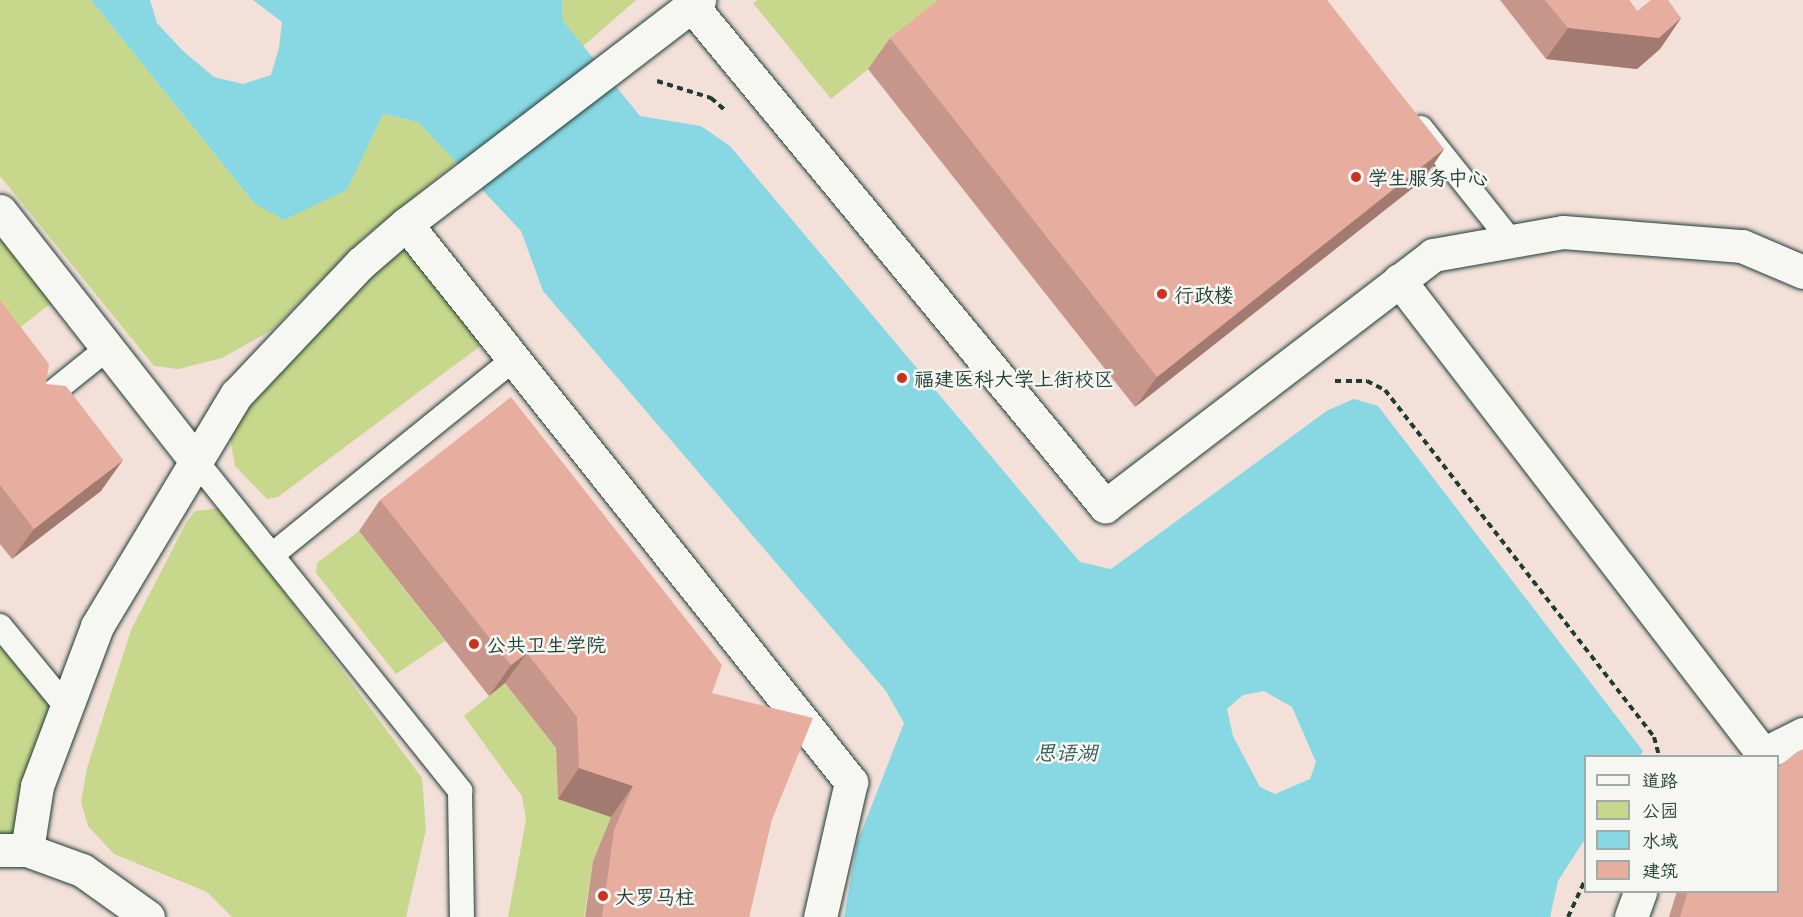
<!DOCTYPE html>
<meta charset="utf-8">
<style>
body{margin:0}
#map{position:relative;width:1803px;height:917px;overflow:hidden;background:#f6f6f2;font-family:Mali,"LXGW WenKai TC",sans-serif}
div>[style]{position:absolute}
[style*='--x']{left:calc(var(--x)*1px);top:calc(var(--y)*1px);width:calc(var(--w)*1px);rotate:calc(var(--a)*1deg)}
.built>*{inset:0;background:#f2e0d9}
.green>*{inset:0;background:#c7d88c}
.water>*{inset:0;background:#88d8e3}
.path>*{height:4px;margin-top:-2px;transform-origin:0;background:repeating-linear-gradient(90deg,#1f3d34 0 6px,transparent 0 10.5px)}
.roads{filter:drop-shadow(0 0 2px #1f3d34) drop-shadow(0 0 2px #1f3d34)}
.service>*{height:24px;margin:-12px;padding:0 12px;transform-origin:12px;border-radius:12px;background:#f6f6f2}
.minor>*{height:33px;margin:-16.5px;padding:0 16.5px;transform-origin:16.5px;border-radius:16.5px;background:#f6f6f2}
.wall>*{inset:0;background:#c7968a}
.shaded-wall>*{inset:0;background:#a27a70}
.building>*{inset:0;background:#e7aea0}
.dots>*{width:16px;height:16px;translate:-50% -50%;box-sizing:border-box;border:3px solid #f6f6f2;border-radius:50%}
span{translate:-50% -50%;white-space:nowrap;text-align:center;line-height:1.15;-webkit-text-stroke:5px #f6f6f2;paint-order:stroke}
.poi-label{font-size:20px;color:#1f3d34}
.left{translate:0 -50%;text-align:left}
.water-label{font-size:21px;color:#345c57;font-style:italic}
.legend{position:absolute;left:1584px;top:755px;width:195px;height:138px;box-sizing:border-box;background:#f6f6f2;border:2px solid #a0aca6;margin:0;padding:8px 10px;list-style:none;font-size:18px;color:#1f3d34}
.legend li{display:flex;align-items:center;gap:12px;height:30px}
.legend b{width:30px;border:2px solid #a0aca6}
</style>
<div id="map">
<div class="built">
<i style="clip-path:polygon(evenodd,0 0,1803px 0,1803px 917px,0 917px,0 0,1586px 756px,1778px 756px,1778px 892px,1586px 892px,1586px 756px)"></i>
</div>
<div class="green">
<i style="clip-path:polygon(0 0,91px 0,254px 203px,368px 146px,383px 114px,418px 122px,459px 160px,364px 237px,272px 330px,222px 358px,178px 369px,154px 366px,0 176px)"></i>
<i style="clip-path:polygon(562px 0,636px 0,581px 48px,563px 21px)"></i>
<i style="clip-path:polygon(758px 0,954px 0,831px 99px,753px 3px)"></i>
<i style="clip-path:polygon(0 231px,54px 301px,0 343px)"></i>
<i style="clip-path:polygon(403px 237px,487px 341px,278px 497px,267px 499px,235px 466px,228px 426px)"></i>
<i style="clip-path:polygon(222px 508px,422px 778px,426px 830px,406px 917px,232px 917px,207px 892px,114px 854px,88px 826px,81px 802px,87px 768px,131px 630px,186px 523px,195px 511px)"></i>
<i style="clip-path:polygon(359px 531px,445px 641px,396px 674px,316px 573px,317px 563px)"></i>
<i style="clip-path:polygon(0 642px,51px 705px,19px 839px,0 839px)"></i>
<i style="clip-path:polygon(505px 683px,556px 748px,558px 799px,611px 817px,593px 861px,584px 917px,508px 917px,526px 820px,522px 796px,464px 716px)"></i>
</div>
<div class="water">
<i style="clip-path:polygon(evenodd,91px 0,150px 0,157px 23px,183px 51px,214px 77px,243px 84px,271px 75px,279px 48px,282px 22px,253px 0,562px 0,563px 21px,640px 116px,701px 126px,730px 146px,1080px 562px,1111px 569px,1328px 410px,1354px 399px,1378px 406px,1643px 751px,1640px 756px,1586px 756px,1585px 839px,1558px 881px,1550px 917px,844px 917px,857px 843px,904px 723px,886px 691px,543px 291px,521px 231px,418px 122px,383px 114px,347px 190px,284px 220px,254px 203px,91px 0,1264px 691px,1292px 707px,1316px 762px,1310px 779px,1275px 794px,1260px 787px,1233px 736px,1227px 709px,1243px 695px,1264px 691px)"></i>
</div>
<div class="path">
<i style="--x:657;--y:81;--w:57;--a:17.5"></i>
<i style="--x:711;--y:98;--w:20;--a:41"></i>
<i style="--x:1335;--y:381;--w:32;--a:0"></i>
<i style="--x:1367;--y:381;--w:20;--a:27"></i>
<i style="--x:1385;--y:390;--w:439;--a:52.2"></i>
<i style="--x:1654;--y:737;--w:20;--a:75"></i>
<i style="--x:1568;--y:917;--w:43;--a:-65.2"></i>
</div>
<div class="roads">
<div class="service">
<i style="--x:1421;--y:128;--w:144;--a:51.5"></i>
<i style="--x:37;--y:405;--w:91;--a:-38.8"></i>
<i style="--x:196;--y:461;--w:423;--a:51.3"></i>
<i style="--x:460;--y:791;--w:126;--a:89.1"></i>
<i style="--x:272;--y:555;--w:311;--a:-39"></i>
<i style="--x:0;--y:626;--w:101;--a:50.6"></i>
</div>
<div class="minor">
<i style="--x:692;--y:6;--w:649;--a:50.44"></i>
<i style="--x:1105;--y:506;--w:413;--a:-37.4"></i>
<i style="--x:1433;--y:255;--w:132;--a:-10"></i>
<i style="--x:1563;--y:232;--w:180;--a:4.5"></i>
<i style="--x:1742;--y:246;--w:66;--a:23.1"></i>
<i style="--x:0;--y:211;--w:318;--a:51.9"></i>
<i style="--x:406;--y:224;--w:714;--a:51.43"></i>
<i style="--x:851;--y:782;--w:139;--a:102.9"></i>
<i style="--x:1399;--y:280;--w:598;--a:52.48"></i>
<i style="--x:1759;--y:756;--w:49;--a:-26.6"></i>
<i style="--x:0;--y:850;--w:27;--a:0"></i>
<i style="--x:27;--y:850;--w:59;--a:20"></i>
<i style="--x:82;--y:870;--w:81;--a:35.5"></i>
<i style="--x:27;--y:850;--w:65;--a:-81.1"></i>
<i style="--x:37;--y:786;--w:171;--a:-69.4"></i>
<i style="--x:97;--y:626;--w:270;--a:-59"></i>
<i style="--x:236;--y:395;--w:182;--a:-46.6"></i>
<i style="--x:361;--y:263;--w:60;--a:-40.9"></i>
<i style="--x:406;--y:224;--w:369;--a:-37.4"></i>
<i style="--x:1631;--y:917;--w:27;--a:-70"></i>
</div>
</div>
<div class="wall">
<i style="clip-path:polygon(1500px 0,1629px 0,1637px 11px,1681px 18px,1660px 49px,1637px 69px,1546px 59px)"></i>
<i style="clip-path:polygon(890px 38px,1444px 149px,1423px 180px,1135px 407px,868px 69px)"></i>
<i style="clip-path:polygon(0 300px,46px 384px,101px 491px,12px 559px,0 544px)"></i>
<i style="clip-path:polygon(380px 500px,712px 693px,771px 822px,749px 917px,585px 917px,593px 861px,611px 817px,558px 799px,556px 748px,505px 683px,489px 696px,359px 531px)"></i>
<i style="clip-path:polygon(1677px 891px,1778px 891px,1803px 917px,1669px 917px)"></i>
</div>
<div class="shaded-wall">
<i style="clip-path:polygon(1681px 18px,1660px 49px,1637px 69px,1546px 59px,1568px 28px)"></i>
<i style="clip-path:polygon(1444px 149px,1423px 180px,1135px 407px,1157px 377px)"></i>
<i style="clip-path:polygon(123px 460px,101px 491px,12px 559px,34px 529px)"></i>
<i style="clip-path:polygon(527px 653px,505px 683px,489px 696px,511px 665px)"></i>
<i style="clip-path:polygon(579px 768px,633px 786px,611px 817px,558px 799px)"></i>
</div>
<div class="building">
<i style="clip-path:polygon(938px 0,1327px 0,1444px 149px,1157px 377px,890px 38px)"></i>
<i style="clip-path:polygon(1545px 0,1629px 0,1637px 11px,1651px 0,1668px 0,1681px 18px,1659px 38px,1568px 28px)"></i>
<i style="clip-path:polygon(0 300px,49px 364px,46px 384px,66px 386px,123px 460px,34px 529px,0 485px)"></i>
<i style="clip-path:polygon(511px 397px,722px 665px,712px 693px,813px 718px,771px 822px,749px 917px,602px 917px,614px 830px,633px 786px,579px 768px,577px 717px,527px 653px,511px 665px,380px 500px)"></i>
<i style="clip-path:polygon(1803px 749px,1803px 917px,1680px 917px,1688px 891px,1778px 891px,1778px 767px,1797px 752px)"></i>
</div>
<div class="dots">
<i style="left:1356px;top:177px;background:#c8321e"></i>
<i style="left:1162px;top:294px;background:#c8321e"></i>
<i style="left:902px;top:378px;background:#c8321e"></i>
<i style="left:474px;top:644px;background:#c8321e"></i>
<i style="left:603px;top:896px;background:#c8321e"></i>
</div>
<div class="poi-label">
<span class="left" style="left:1368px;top:177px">学生服务中心</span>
<span class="left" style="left:1174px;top:294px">行政楼</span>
<span class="left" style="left:914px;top:378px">福建医科大学上街校区</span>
<span class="left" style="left:486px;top:644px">公共卫生学院</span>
<span class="left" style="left:615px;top:896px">大罗马柱</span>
</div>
<div class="water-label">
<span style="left:1066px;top:752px">思语湖</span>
</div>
<ul class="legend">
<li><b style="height:8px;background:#f6f6f2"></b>道路</li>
<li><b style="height:16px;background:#c7d88c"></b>公园</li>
<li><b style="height:16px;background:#88d8e3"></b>水域</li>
<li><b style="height:16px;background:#e7aea0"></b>建筑</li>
</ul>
</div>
